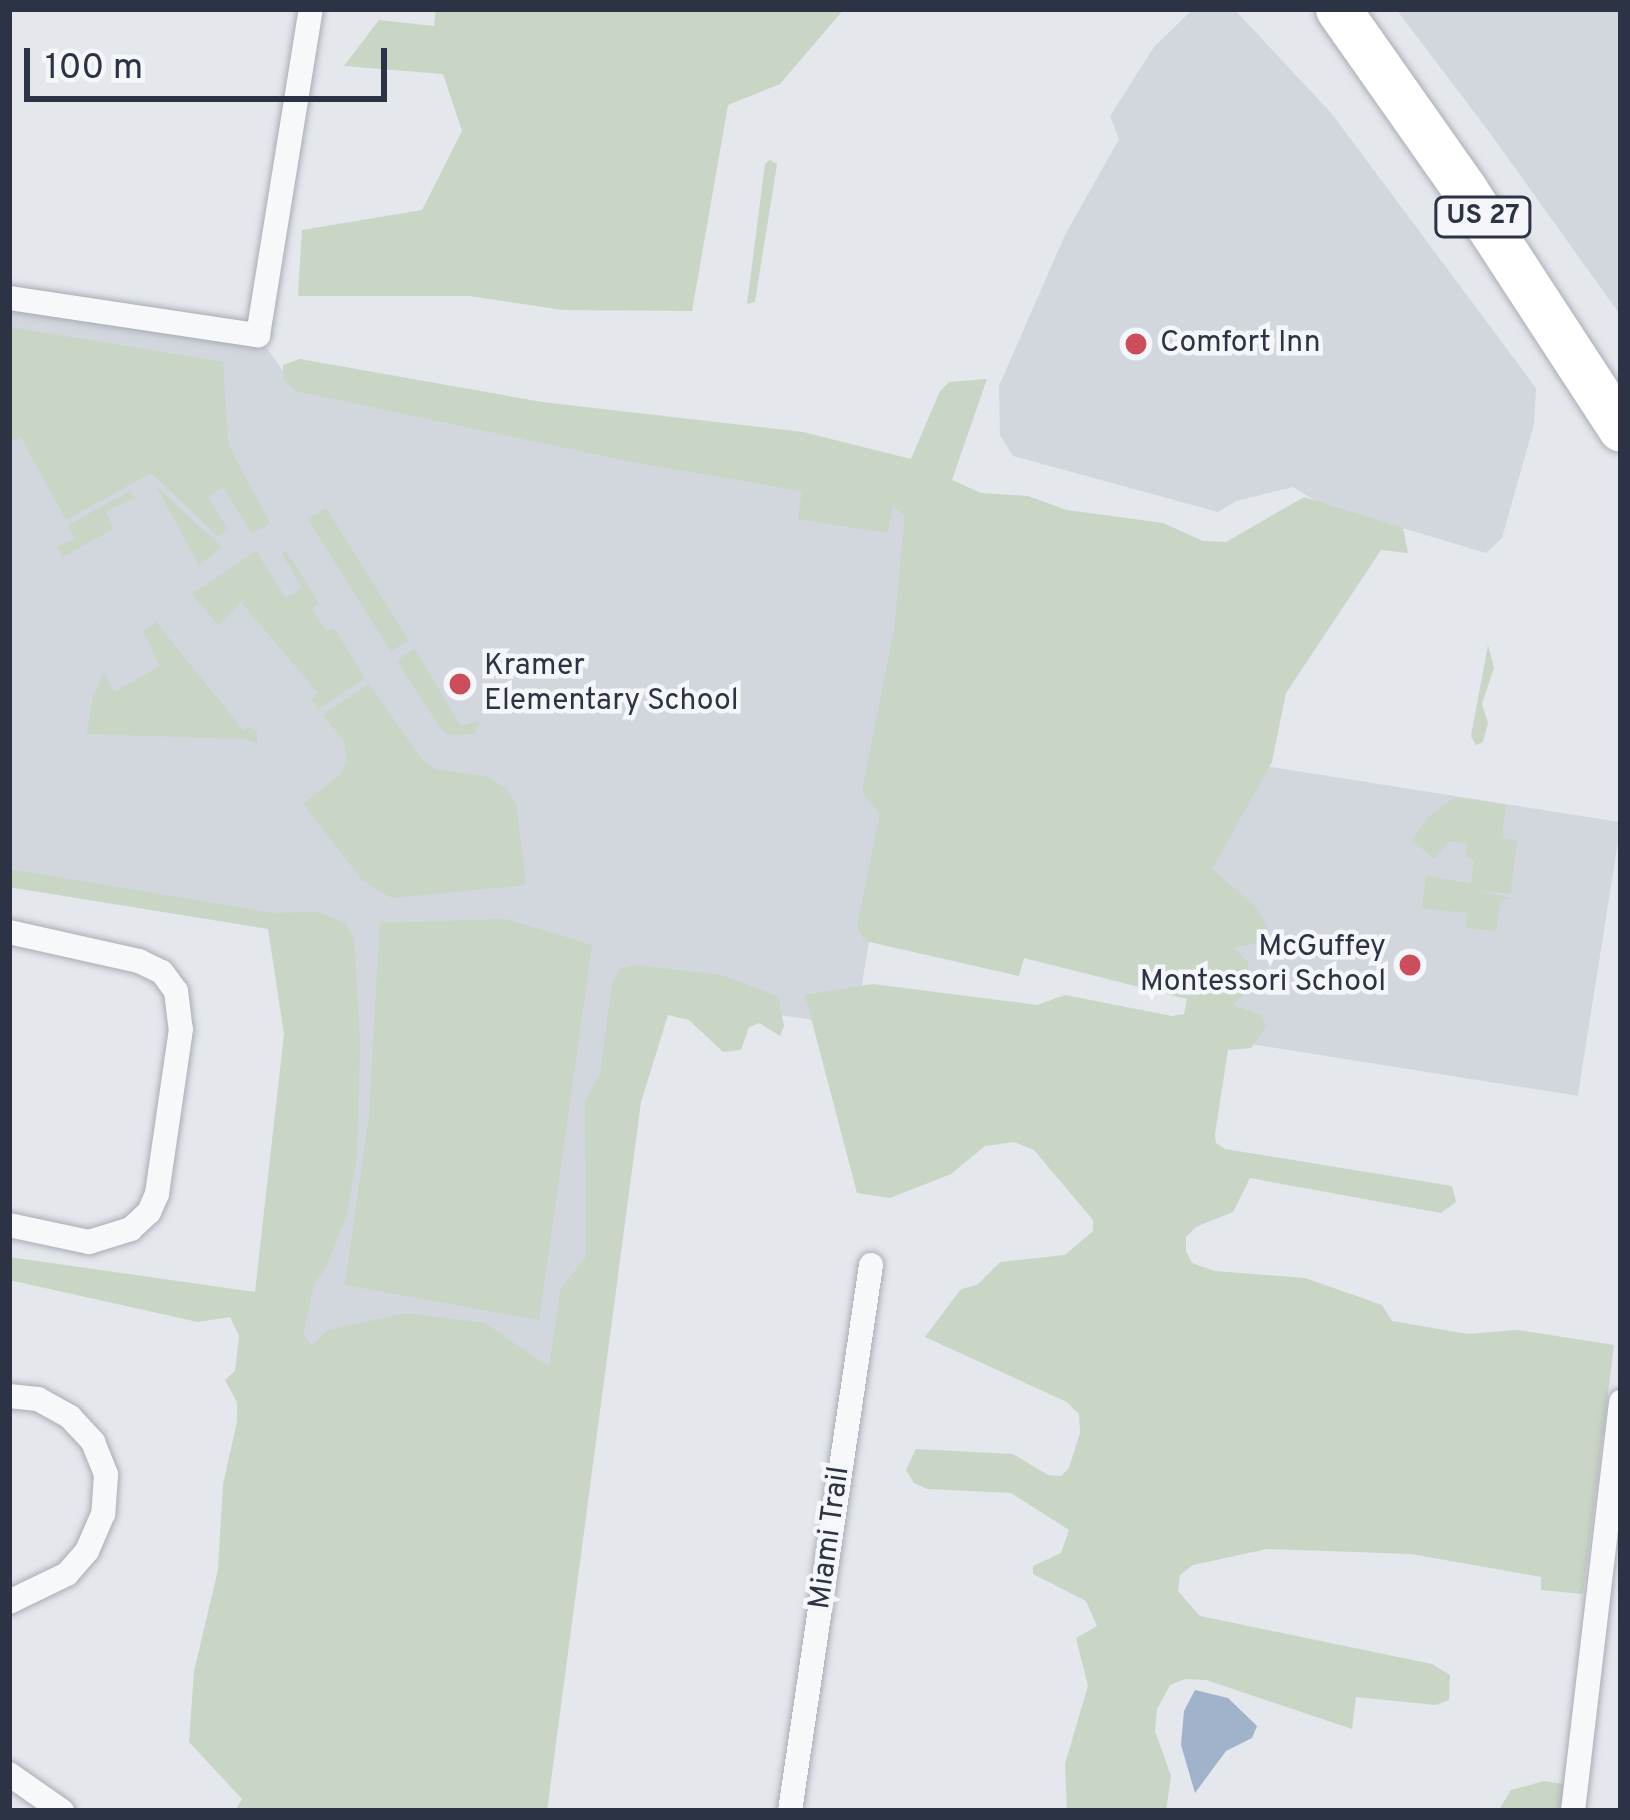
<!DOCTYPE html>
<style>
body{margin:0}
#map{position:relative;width:1630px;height:1820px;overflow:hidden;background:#e4e7ec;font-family:Overpass,sans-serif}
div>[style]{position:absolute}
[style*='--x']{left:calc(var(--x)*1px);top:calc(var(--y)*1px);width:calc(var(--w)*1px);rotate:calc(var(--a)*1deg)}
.built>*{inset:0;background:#d2d6dd;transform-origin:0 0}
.green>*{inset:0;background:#c9d5c5;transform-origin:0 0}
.water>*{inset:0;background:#a0b3ca}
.roads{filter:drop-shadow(0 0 3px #a9adb6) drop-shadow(0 0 3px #a9adb6)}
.street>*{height:24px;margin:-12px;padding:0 12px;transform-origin:12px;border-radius:12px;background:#f7f8fa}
.highway>*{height:45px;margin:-22.5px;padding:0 22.5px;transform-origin:22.5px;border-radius:22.5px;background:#fff}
.dots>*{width:33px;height:33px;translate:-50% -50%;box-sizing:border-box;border:6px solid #f4f6f9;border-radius:50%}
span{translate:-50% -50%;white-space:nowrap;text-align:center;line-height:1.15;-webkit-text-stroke:9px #f4f6f9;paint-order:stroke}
.shield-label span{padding:3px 9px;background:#f4f6f9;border:3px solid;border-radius:9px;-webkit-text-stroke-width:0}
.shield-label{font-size:27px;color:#2c3344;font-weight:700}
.poi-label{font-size:30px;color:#2c3344}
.left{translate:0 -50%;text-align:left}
.right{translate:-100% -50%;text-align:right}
.street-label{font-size:30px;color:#2c3344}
.frame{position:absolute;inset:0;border:12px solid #2c3344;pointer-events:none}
.scale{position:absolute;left:24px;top:48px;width:363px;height:54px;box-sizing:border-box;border:6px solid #2c3344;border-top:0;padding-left:15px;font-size:36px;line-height:42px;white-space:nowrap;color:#2c3344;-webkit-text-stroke:9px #f4f6f9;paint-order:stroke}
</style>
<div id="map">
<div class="built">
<i style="clip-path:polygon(1193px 9px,1234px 9px,1332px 114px,1536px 388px,1534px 424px,1502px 538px,1486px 553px,1319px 503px,1293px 487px,1236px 501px,1218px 512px,1013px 456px,1000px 435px,999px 386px,1065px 235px,1119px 139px,1110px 116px,1154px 47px)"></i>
<i style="clip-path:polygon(1396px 9px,1621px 9px,1621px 316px,1490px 133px)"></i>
<i style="clip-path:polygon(9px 298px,258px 335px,282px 370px,945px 482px,855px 1026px,631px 993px,570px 1417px,270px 1370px,329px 938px,9px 887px)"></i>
<i style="left:1228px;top:760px;width:398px;height:277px;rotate:9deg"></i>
</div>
<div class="green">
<i style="clip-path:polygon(436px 9px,844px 9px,780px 84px,728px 105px,692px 311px,563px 310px,469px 296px,298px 296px,302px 230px,422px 210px,462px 131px,443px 74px,344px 66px,379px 20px,434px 26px)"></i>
<i style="clip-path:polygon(770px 160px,777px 164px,755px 302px,747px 304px,765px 164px)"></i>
<i style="clip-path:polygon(9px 327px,223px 362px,228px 444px,270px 523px,252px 534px,223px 487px,208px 497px,228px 530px,218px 536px,151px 473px,66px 520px,21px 437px,9px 442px)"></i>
<i style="clip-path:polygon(300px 359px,542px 402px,803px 432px,911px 459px,940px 391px,949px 382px,987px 379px,952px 480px,981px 493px,1028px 496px,1067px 510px,1163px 523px,1203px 541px,1226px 542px,1304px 497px,1403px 528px,1408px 553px,1381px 550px,1286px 693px,1272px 762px,1212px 869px,1257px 908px,1267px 927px,1263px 942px,1233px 948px,1248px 962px,1249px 979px,1244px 995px,1232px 1005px,1260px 1014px,1266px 1026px,1251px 1048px,1228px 1050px,1215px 1134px,1216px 1143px,1225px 1149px,1452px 1186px,1456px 1202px,1441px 1213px,1250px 1178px,1233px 1212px,1196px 1227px,1186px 1237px,1186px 1251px,1192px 1263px,1215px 1271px,1305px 1278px,1382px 1305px,1392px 1321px,1468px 1334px,1517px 1330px,1614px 1345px,1583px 1594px,1541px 1590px,1541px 1577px,1411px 1554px,1267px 1549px,1193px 1565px,1180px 1575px,1178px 1591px,1200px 1616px,1432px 1664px,1450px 1675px,1449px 1700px,1435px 1705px,1356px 1697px,1352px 1729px,1206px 1680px,1185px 1679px,1170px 1685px,1157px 1709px,1155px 1731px,1171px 1776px,1166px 1811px,1067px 1811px,1065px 1764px,1088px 1686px,1076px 1638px,1097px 1626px,1086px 1601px,1033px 1574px,1033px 1566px,1061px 1553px,1069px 1530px,1011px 1493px,927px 1489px,914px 1483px,906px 1470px,916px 1449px,1013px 1454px,1048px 1475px,1061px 1476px,1069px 1468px,1080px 1433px,1079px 1414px,1067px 1402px,925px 1337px,961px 1289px,977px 1285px,1000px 1262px,1065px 1255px,1093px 1231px,1093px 1220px,1034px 1150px,1014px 1142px,985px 1146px,951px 1174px,890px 1198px,857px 1193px,805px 995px,873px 984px,1037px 1005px,1065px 995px,1172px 1016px,1184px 1014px,1187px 999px,1024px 958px,1019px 976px,865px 941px,857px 928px,880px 814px,862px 792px,894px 631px,905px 516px,893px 506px,887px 533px,798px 519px,802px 491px,637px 463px,296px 391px,283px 379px,283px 365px)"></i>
<i style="clip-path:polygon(156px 486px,222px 547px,199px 565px)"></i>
<i style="clip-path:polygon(130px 491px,134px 498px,106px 511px,113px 529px,63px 557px,57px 547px,75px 538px,68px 525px)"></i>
<i style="left:326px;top:508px;width:156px;height:21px;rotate:58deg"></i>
<i style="clip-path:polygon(256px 551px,286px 598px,302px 587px,282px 554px,286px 551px,319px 603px,312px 609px,326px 631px,334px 628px,365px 678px,319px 709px,311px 700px,318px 693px,241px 602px,218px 625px,192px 594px)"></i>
<i style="clip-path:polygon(156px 622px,243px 730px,250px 727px,257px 732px,257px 744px,246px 739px,87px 734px,93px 697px,104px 673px,114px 692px,160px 666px,143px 631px)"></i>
<i style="clip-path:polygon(1488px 645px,1494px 668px,1482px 704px,1488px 723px,1483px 742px,1476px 745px,1471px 736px)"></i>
<i style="clip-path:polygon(414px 648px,461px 726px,480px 721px,475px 734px,449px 735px,441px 729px,397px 661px)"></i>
<i style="clip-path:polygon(369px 684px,423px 761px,436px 769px,488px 777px,507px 789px,516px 804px,526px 885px,392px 898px,363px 881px,303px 804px,340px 775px,347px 760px,344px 741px,323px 715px)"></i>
<i style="clip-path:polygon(1455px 797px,1506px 805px,1502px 838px,1517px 841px,1510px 894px,1469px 889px,1511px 898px,1500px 901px,1496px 931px,1466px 928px,1467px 913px,1422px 908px,1426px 875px,1471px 884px,1474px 861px,1466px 855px,1467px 843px,1449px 841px,1434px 859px,1412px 840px,1428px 817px)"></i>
<i style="clip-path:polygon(9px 869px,274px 913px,320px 912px,346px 924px,354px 939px,360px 1043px,357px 1156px,347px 1213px,327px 1266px,314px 1284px,303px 1335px,312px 1346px,328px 1330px,407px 1313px,485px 1323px,549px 1367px,561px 1288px,586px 1257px,585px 1101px,600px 1074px,612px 985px,619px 969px,636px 965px,721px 975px,778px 996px,784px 1026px,780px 1036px,759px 1023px,749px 1027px,741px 1050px,723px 1052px,689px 1020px,668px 1015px,641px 1102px,547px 1811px,235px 1811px,242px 1799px,189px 1742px,194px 1671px,218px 1570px,223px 1484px,237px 1422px,237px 1402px,225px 1380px,235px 1371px,239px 1336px,230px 1317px,198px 1322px,9px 1280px,9px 1257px,255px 1292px,284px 1034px,268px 929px,9px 887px)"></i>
<i style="clip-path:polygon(506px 919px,592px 945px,539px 1320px,345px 1285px,369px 1115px,380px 923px)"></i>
<i style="clip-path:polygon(1544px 1781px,1569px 1785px,1565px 1811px,1498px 1811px,1511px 1790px)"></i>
</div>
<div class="water">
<i style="clip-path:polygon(1195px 1690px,1228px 1698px,1257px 1726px,1252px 1738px,1226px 1751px,1195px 1793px,1181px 1745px,1184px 1711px)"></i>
</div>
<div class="roads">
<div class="street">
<i style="--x:9;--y:298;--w:252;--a:8.5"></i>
<i style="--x:258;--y:335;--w:330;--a:-80.8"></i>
<i style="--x:9;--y:932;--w:133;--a:12.6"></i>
<i style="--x:139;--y:961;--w:25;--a:26"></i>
<i style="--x:162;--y:972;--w:24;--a:54"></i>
<i style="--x:176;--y:991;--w:38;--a:83"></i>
<i style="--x:181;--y:1029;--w:167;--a:98.3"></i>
<i style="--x:157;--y:1194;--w:20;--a:114"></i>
<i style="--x:149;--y:1212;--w:25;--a:137"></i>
<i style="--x:131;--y:1229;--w:44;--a:162.8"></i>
<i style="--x:89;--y:1242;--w:82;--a:-168"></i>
<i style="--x:9;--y:1396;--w:29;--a:6"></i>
<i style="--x:38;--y:1399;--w:37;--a:29"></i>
<i style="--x:70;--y:1417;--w:34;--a:47"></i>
<i style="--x:93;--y:1442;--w:35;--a:68"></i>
<i style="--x:106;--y:1475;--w:39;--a:94"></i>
<i style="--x:103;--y:1514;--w:40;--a:113.4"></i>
<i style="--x:87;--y:1551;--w:30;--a:131"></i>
<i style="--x:67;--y:1574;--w:64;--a:154.2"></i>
<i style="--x:9;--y:1774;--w:65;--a:34.9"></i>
<i style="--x:790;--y:1811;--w:552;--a:-81.56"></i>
<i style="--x:1573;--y:1811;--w:412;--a:-83.3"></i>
</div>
<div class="highway">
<i style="--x:1338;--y:9;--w:221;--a:54.9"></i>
<i style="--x:1465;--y:190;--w:285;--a:56.9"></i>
</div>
</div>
<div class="dots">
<i style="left:1136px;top:344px;background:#cc4d5b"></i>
<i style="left:460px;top:684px;background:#cc4d5b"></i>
<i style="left:1410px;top:965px;background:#cc4d5b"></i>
</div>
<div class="shield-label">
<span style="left:1483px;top:217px">US 27</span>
</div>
<div class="poi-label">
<span class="left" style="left:1160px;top:344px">Comfort Inn</span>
<span class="left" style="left:484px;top:684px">Kramer<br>Elementary School</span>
<span class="right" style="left:1386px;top:965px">McGuffey<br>Montessori School</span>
</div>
<div class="street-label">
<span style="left:831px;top:1538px;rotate:-82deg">Miami Trail</span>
</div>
<div class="frame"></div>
<div class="scale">100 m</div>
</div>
